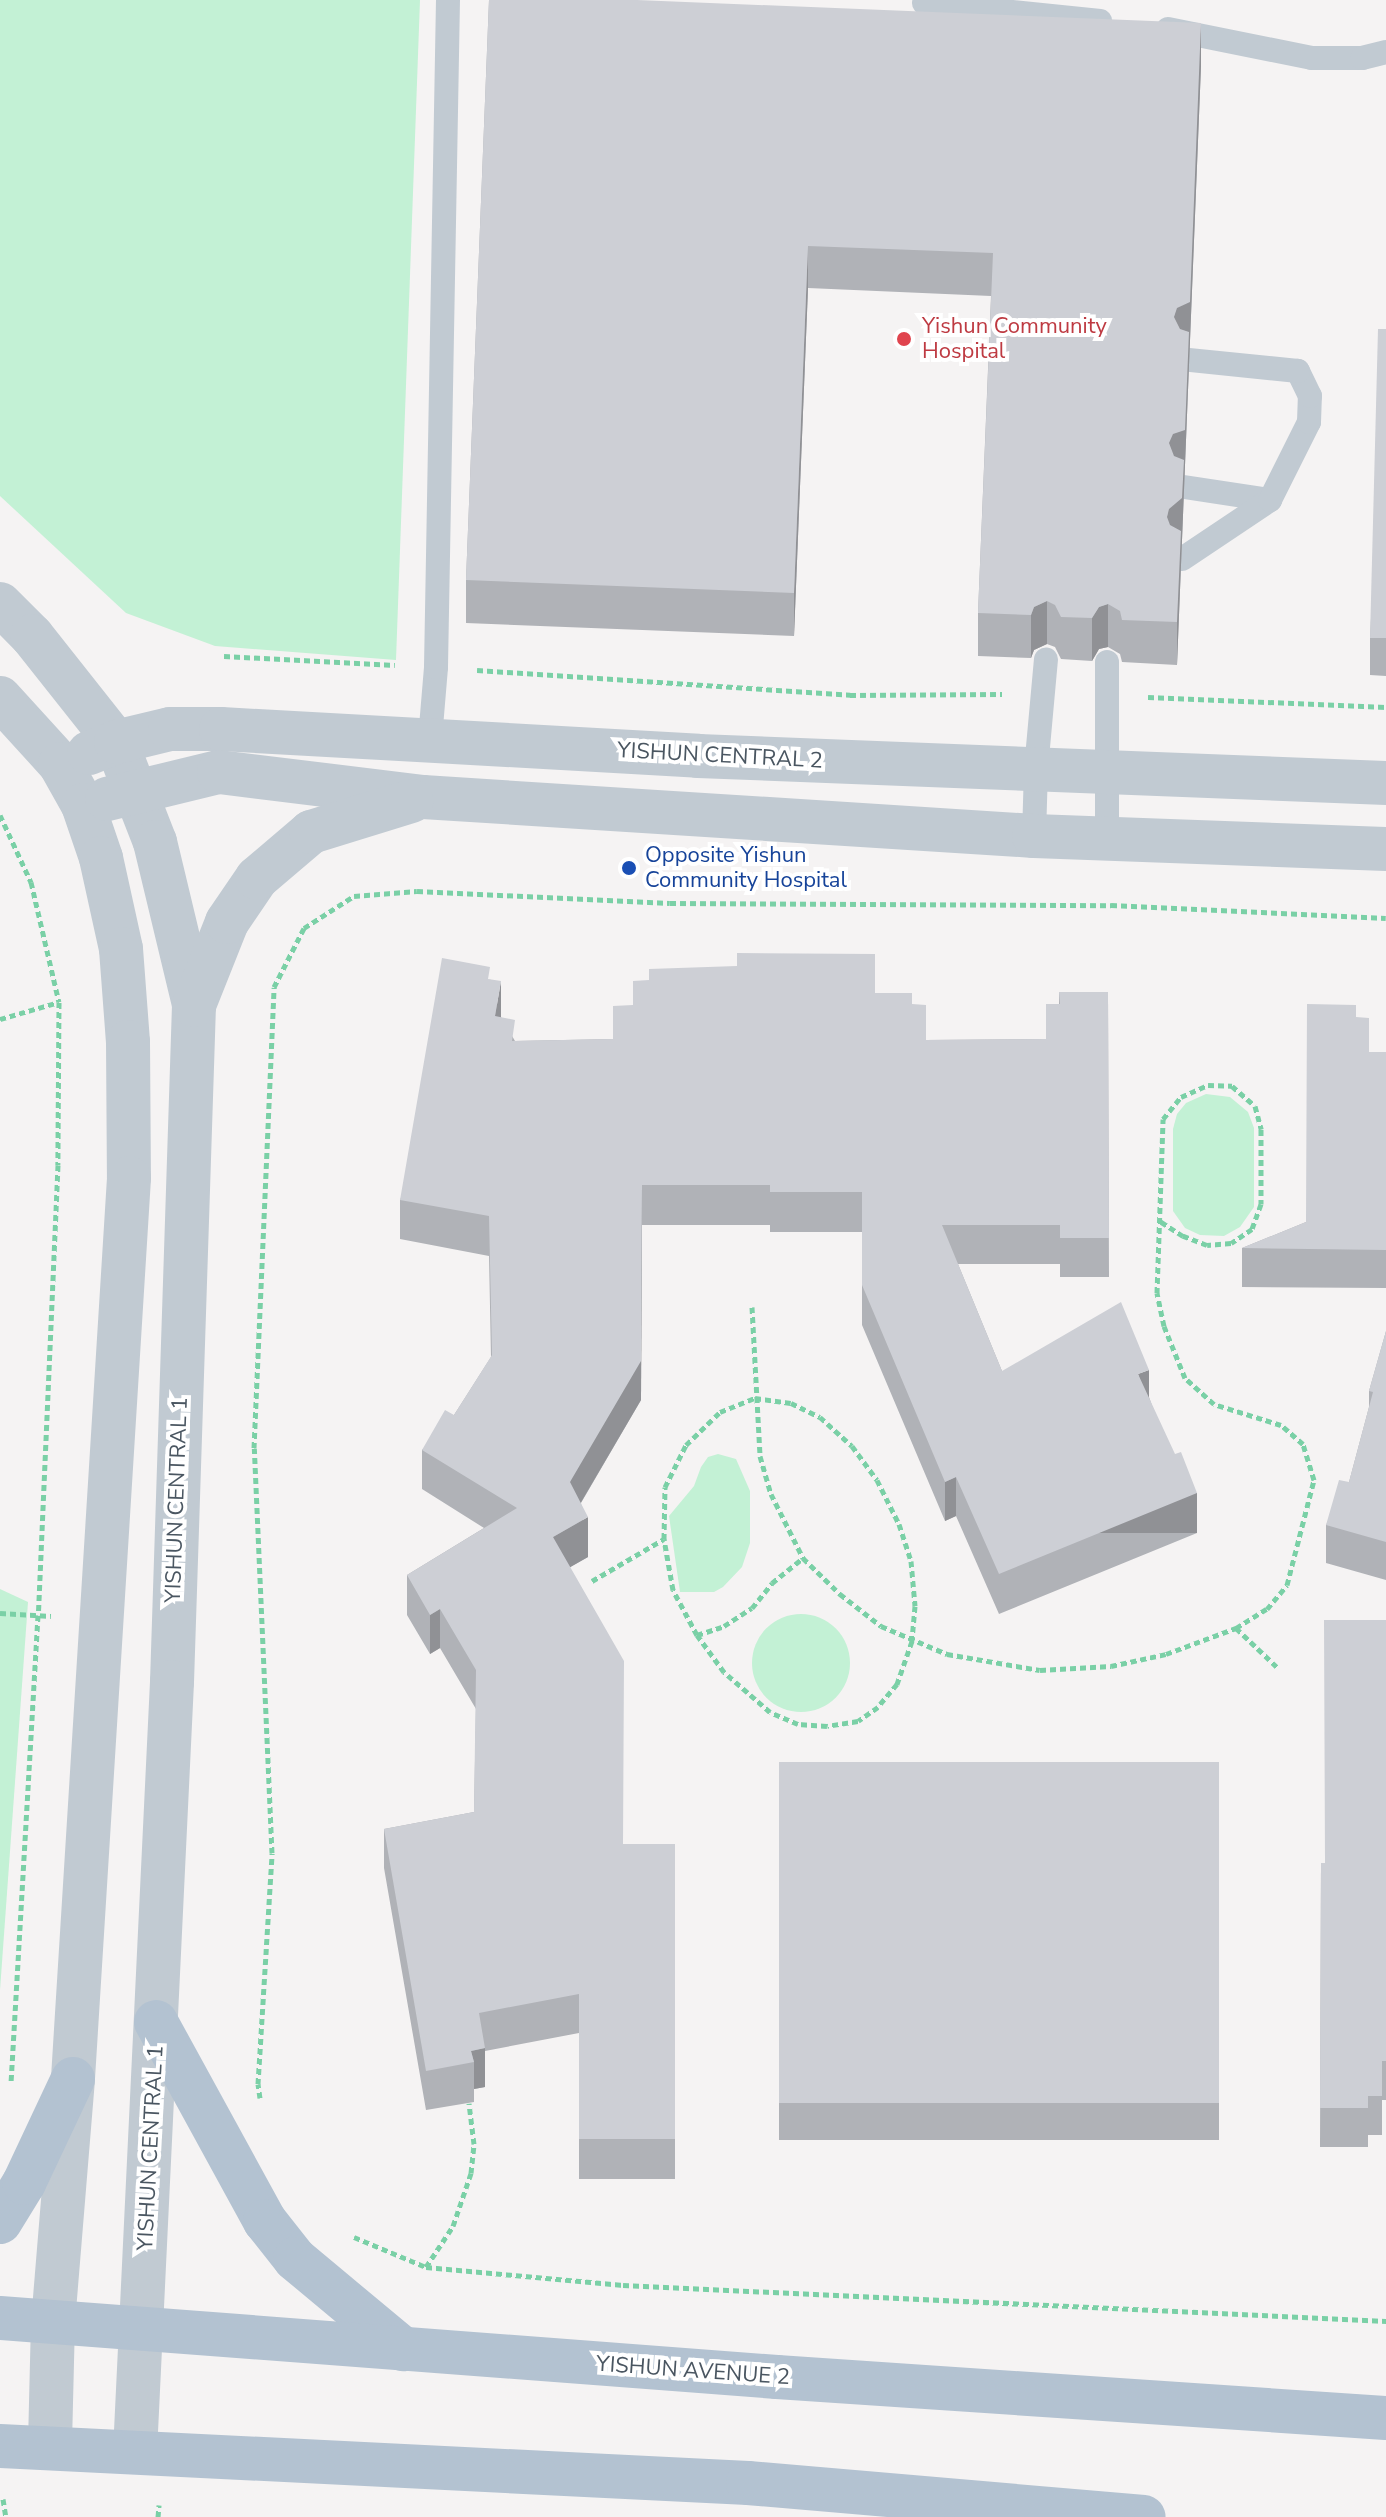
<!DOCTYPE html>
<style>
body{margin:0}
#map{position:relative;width:1386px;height:2517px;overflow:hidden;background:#f5f3f3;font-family:"Nunito Sans",sans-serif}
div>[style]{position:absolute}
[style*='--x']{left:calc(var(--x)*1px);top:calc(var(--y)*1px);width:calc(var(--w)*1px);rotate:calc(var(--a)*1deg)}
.green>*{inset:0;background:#c3f1d5}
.round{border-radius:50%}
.path>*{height:5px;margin-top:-2.5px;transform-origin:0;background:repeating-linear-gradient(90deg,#7ad0a6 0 6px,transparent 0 10px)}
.service>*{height:24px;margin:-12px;padding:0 12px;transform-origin:12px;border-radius:12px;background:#c1cad2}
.minor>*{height:44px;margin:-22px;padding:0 22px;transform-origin:22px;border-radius:22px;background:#c1cad2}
.primary>*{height:44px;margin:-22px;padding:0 22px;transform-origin:22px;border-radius:22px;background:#b3c2d1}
.wall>*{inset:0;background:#b0b2b7;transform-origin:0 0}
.shaded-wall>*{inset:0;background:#909195;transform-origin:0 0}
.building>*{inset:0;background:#cdcfd5;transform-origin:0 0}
.dots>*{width:22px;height:22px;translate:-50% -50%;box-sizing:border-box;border:4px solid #fff;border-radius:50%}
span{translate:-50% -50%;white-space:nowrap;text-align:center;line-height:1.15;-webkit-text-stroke:8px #fff;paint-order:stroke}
.health-label{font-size:22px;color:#be3a42}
.left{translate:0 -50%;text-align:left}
.street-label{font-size:22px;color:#4a5661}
.transit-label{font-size:22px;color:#164399}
</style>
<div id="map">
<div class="green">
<i style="clip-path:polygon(0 0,420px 0,396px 660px,215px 646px,126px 613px,0 496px)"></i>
<i style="clip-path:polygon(1206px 1094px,1230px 1097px,1248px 1112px,1254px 1128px,1254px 1207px,1240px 1227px,1224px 1236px,1200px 1235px,1185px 1228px,1173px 1211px,1173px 1129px,1177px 1114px,1186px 1103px)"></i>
<i style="clip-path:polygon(718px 1454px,736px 1459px,750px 1491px,750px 1543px,742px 1567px,723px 1587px,714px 1592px,680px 1592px,669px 1516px,694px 1486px,701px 1467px,708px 1457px)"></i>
<i style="clip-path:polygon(0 1589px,28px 1602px,0 1990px)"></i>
<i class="round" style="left:752px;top:1614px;width:98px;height:98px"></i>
</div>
<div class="path">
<i style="--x:224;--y:656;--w:171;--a:3"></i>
<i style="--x:477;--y:670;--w:374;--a:3.8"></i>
<i style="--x:850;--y:695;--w:152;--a:-0.4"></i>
<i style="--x:1148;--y:697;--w:238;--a:2.4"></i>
<i style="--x:0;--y:815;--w:74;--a:65.2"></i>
<i style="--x:31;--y:882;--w:123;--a:76.9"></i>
<i style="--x:59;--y:1002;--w:163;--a:90.4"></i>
<i style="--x:58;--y:1165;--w:450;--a:92.5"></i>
<i style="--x:38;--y:1615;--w:469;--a:93.3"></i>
<i style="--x:0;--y:1019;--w:61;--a:-16.1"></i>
<i style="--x:752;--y:1307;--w:149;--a:86.9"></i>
<i style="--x:760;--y:1456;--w:40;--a:74"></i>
<i style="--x:771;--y:1494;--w:72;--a:63.4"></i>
<i style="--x:803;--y:1558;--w:52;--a:44.2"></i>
<i style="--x:840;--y:1594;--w:52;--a:38"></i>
<i style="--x:881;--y:1626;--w:72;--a:23"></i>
<i style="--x:947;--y:1654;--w:94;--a:9.8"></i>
<i style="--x:1040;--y:1670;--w:71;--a:-3.2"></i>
<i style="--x:1111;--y:1666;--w:56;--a:-12.3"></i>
<i style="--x:1166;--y:1654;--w:75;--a:-20.4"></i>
<i style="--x:1236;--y:1628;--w:36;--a:-32"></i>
<i style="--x:1267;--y:1609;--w:31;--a:-50"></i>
<i style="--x:1287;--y:1585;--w:108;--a:-75.6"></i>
<i style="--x:1314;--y:1480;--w:38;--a:-107"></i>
<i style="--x:1303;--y:1444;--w:29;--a:-139"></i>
<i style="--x:1281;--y:1425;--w:70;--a:-162.6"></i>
<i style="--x:1214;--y:1404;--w:39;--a:-138"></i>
<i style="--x:1185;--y:1378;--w:56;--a:-112"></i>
<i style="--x:1164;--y:1326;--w:34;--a:-102"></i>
<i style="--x:1157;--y:1293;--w:174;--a:-88"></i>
<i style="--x:1163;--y:1119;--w:28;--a:-51"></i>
<i style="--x:1181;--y:1097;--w:30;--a:-24"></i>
<i style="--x:1208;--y:1085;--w:24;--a:2"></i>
<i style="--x:1232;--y:1086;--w:30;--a:41"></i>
<i style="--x:1255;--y:1106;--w:24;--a:75"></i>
<i style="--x:1261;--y:1129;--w:75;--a:90"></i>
<i style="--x:1261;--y:1204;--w:27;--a:110"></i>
<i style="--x:1252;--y:1229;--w:25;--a:146"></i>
<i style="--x:1231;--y:1243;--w:24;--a:175"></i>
<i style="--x:1207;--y:1245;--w:26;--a:-159"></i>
<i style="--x:1183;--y:1236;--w:27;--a:-147"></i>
<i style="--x:755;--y:1398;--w:36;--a:8"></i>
<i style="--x:791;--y:1403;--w:32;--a:26"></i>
<i style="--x:820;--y:1417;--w:43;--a:42.2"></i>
<i style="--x:852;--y:1446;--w:42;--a:53.7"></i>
<i style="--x:877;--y:1480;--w:49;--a:63.4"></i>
<i style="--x:899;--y:1524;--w:39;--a:72"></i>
<i style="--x:911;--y:1561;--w:45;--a:84.9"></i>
<i style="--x:915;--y:1606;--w:35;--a:95"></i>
<i style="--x:912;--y:1641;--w:46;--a:109.2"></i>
<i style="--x:897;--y:1684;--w:30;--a:130"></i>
<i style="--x:878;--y:1707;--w:24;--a:145"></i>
<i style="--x:858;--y:1721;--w:31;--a:171"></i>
<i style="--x:827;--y:1726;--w:29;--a:-176"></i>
<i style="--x:798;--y:1724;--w:30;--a:-157"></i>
<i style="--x:770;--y:1712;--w:61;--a:-139"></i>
<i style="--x:724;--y:1672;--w:46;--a:-126.1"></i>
<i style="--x:697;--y:1635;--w:51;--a:-118.1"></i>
<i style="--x:673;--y:1590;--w:52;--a:-100"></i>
<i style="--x:664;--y:1539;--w:52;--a:-88.9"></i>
<i style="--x:665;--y:1487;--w:47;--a:-63.4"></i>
<i style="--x:686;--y:1445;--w:47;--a:-44.1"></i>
<i style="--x:720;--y:1412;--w:38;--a:-22"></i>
<i style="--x:592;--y:1581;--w:83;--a:-30.3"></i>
<i style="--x:0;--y:1613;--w:51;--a:3.4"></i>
<i style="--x:1236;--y:1628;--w:59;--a:43.6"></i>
<i style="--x:697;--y:1635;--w:28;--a:-18"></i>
<i style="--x:724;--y:1626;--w:33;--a:-33"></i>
<i style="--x:752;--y:1608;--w:32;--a:-51"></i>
<i style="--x:772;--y:1583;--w:40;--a:-39"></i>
<i style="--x:260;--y:2098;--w:14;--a:-98"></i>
<i style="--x:258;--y:2084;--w:231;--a:-86.5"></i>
<i style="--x:272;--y:1853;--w:405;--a:-92.5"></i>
<i style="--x:254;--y:1448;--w:461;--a:-87.5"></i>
<i style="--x:274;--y:987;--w:66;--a:-63"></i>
<i style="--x:304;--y:928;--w:59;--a:-32.6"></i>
<i style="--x:354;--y:896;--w:63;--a:-4.5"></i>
<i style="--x:417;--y:891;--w:253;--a:2.7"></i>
<i style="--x:670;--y:903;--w:441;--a:0.3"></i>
<i style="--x:1111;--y:905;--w:275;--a:2.7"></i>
<i style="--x:354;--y:2237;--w:78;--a:22.6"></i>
<i style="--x:426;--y:2267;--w:198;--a:5.2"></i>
<i style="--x:623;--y:2285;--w:764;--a:2.7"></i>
<i style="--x:426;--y:2267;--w:49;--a:-56.6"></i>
<i style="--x:453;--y:2226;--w:56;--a:-71.2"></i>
<i style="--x:471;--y:2173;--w:29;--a:-84"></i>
<i style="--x:474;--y:2144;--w:41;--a:-97"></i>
<i style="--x:3;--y:2499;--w:18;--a:81"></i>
<i style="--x:158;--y:2517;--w:12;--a:-85"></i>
</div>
<div class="service">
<i style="--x:924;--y:3;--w:177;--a:5.8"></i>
<i style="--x:1168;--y:29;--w:147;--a:11.4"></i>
<i style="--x:1312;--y:58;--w:50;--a:0"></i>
<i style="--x:1362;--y:58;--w:25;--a:-14"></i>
<i style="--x:1184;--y:487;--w:87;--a:8.6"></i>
<i style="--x:1182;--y:559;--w:106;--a:-33.8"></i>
<i style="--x:1270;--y:500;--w:87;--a:-63.4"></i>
<i style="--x:1309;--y:422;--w:26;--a:-88"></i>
<i style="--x:1310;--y:396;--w:28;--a:-116"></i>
<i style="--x:1298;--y:371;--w:110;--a:-174.2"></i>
<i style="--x:1107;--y:662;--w:178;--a:90"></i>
<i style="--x:430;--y:739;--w:72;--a:-85.2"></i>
<i style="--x:436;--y:667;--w:667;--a:-88.97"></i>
<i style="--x:1034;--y:836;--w:67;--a:-88.3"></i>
<i style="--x:1036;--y:769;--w:110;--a:-84.8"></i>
</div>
<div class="minor">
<i style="--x:0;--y:604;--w:45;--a:45"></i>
<i style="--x:32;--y:636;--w:135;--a:51.6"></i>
<i style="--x:116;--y:742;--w:107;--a:68.7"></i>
<i style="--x:155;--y:842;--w:168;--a:76.5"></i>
<i style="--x:194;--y:1005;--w:677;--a:91.86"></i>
<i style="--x:172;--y:1682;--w:770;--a:92.75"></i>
<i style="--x:0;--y:698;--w:89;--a:47.7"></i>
<i style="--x:60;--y:764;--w:47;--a:60.7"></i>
<i style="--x:83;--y:805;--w:56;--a:71.2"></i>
<i style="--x:101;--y:858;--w:93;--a:77.6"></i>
<i style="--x:121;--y:949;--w:93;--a:85.7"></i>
<i style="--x:128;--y:1042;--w:136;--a:89.6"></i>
<i style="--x:129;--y:1178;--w:903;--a:93.56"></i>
<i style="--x:73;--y:2079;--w:243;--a:94.7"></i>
<i style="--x:53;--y:2321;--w:127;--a:91.4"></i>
<i style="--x:89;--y:753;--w:29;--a:-22"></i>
<i style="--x:116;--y:742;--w:56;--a:-13.5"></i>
<i style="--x:170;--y:729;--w:51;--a:0"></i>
<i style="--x:221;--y:729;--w:478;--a:3.2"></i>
<i style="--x:698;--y:756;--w:689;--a:2.25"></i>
<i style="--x:107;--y:799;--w:115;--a:-13.6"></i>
<i style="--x:219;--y:772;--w:206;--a:7"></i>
<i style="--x:423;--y:797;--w:612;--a:3.65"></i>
<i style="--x:1034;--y:836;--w:352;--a:2.1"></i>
<i style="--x:194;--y:1005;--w:89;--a:-68.3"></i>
<i style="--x:227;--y:922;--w:53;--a:-55.7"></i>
<i style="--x:257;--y:878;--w:71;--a:-40.4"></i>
<i style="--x:311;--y:832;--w:105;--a:-17.2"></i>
</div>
<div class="primary">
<i style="--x:156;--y:2022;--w:227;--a:61.3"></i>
<i style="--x:265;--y:2221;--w:48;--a:51.7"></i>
<i style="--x:295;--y:2259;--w:141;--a:39.8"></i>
<i style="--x:0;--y:2222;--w:46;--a:-58.4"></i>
<i style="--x:24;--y:2183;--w:115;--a:-64.8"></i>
<i style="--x:0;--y:2318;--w:779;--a:4.34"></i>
<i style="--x:777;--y:2377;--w:610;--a:3.85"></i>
<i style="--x:0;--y:2446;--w:749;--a:2.83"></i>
<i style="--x:748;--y:2483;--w:397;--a:4.9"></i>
</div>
<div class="wall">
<i style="clip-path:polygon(489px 0,1201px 66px,1177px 665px,1122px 662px,1120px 654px,1108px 647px,1099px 649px,1092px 661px,1061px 659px,1055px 647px,1047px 644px,1034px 650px,1031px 658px,978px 656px,978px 613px,991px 296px,808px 288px,794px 636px,466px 623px,466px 580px)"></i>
<i style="clip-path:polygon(1386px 329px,1386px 676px,1370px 675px,1370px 638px)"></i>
<i style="clip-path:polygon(490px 979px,501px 1017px,515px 1041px,613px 1039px,875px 993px,912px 1004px,926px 1040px,1046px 1039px,1059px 1004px,1059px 992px,1108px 992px,1109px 1277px,1060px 1277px,1060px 1264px,958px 1264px,1002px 1371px,1149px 1397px,1197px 1533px,999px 1614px,956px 1516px,945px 1521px,862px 1325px,862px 1232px,770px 1232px,770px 1225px,642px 1225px,641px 1400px,581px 1503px,588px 1557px,570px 1567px,623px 1844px,675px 1844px,675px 2179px,579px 2179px,579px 2033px,485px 2051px,485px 2087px,474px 2089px,474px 2102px,426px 2110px,384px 1868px,384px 1829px,474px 1812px,476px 1709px,440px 1648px,430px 1654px,407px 1615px,407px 1575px,484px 1528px,422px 1489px,422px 1450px,454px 1415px,491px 1357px,489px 1256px,400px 1239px,400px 1200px)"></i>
<i style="clip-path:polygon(1356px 1017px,1369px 1052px,1386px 1052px,1386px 1288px,1242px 1287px,1242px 1248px,1306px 1222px)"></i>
<i style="clip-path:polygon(1386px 1331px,1386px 1580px,1326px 1563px,1326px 1525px,1349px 1482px,1369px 1407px,1369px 1391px)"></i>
<i style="clip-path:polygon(1386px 1620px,1386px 2100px,1382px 2100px,1382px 2135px,1368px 2135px,1368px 2147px,1320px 2147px,1321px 1863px,1325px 1863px)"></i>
<i style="left:779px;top:1762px;width:440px;height:378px"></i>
</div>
<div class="shaded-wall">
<i style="clip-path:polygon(1201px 23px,1201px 66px,1177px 665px,1177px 622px,1169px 552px,1167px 517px,1173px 477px,1169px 443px,1174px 317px)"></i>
<i style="clip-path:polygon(808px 246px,808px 288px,794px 636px,794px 593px)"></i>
<i style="clip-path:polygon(1047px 601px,1047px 644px,1034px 650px,1031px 658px,1031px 615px,1034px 607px)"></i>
<i style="clip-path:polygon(1108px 604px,1108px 647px,1099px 649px,1092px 661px,1092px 618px,1099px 607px)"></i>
<i style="clip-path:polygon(501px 981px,501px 1020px,495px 1016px)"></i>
<i style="clip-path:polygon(642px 1185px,641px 1400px,570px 1521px,570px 1482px)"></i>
<i style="clip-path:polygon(1149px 1370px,1149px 1409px,1138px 1374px)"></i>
<i style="clip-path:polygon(956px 1477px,956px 1516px,945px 1521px,945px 1482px)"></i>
<i style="left:1197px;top:1493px;width:40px;height:214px;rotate:90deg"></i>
<i style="clip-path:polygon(588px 1517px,588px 1557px,553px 1577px,553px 1537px)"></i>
<i style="clip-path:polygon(440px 1609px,440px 1648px,430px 1654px,430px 1615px)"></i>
<i style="clip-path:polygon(485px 2048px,485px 2087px,474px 2089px,474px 2062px,471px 2051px)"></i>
</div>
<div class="building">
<i style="clip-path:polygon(489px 0,637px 0,1201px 23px,1190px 302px,1177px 308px,1174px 317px,1180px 329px,1189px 332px,1185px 430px,1173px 434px,1169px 443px,1174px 456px,1184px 460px,1182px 498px,1169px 509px,1167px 517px,1170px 525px,1181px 531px,1177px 622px,1122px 620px,1120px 611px,1108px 604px,1099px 607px,1092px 618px,1061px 617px,1055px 605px,1047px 601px,1034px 607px,1031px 615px,978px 613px,993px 253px,808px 246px,794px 593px,466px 580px)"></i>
<i style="clip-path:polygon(1378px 329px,1386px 329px,1386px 638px,1370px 638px)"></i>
<i style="clip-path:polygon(737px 953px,875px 954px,875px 993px,912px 993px,912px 1004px,926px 1005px,926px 1040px,1046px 1039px,1046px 1004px,1060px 1004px,1059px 992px,1108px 992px,1109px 1238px,1060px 1238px,1060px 1225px,942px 1225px,1002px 1371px,1121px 1302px,1149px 1370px,1138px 1374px,1175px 1454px,1181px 1452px,1197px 1493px,999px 1574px,956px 1477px,945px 1482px,862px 1285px,862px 1192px,770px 1192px,770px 1185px,642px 1185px,641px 1361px,570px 1482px,588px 1517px,553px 1537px,624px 1661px,623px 1844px,675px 1844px,675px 2139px,579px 2139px,579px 1994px,479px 2013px,485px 2048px,471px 2051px,474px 2062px,426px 2071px,384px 1829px,474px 1812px,476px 1670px,440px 1609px,430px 1615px,407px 1575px,517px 1508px,422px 1450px,445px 1410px,454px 1415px,492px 1355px,489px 1216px,400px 1200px,442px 958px,490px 967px,488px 979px,501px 981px,495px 1016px,515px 1020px,512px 1041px,613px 1039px,613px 1006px,633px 1005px,633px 981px,649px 980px,649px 969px,737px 966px)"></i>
<i style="clip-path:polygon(1307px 1004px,1356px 1005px,1356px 1017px,1369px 1018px,1369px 1052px,1386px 1052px,1386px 1250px,1242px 1248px,1306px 1222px)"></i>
<i style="clip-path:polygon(1386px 1331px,1386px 1542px,1326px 1525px,1339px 1480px,1349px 1482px,1373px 1392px,1369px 1391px)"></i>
<i style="clip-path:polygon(1324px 1620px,1386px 1620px,1386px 2061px,1382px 2061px,1382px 2096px,1368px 2096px,1368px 2108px,1320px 2108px,1321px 1863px,1325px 1863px)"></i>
<i style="left:779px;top:1762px;width:440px;height:341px"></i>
</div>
<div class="dots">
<i style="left:904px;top:339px;background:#e0444e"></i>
<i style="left:629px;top:868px;background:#1a4fb4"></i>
</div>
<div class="health-label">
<span class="left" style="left:922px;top:339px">Yishun Community<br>Hospital</span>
</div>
<div class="street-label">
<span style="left:720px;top:756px;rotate:3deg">YISHUN CENTRAL 2</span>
<span style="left:177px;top:1500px;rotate:-88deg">YISHUN CENTRAL 1</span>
<span style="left:151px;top:2148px;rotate:-87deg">YISHUN CENTRAL 1</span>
<span style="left:693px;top:2371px;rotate:4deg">YISHUN AVENUE 2</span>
</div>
<div class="transit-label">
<span class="left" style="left:645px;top:868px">Opposite Yishun<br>Community Hospital</span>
</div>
</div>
